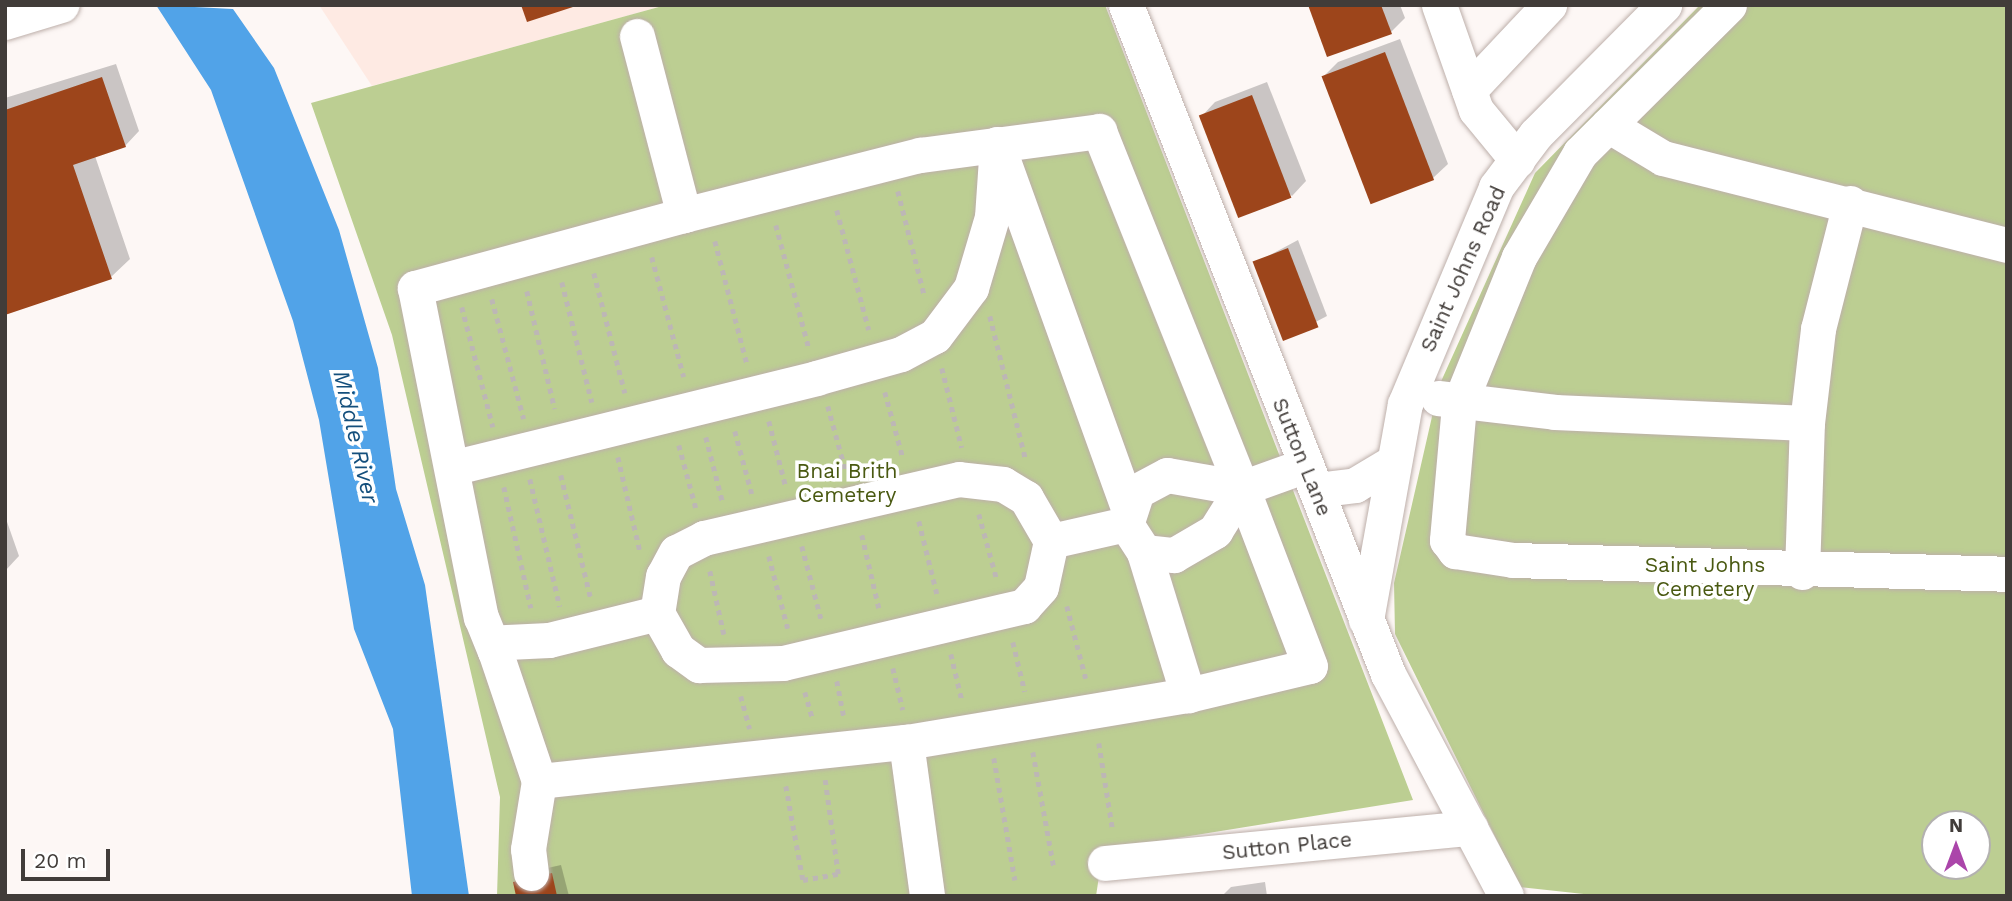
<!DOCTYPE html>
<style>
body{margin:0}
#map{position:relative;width:2012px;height:901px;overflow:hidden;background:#fdf7f5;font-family:"Work Sans",sans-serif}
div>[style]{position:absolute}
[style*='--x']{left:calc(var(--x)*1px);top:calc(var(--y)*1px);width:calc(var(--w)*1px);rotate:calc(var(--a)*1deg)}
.industrial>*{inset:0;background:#feeae3}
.green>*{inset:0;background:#bcce92}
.water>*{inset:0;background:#51a3e8}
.shadow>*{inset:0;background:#0003}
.building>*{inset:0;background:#9d451b;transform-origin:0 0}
.path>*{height:4.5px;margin-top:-2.25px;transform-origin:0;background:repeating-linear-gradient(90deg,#bdb7b5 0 5px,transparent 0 10px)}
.roads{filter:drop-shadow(0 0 2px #bdafaa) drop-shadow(0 0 2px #bdafaa)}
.minor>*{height:35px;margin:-17.5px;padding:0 17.5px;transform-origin:17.5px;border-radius:17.5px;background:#fff}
span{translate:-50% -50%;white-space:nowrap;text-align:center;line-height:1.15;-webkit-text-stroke:7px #fff;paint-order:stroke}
.street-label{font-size:21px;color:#413c39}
.park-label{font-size:21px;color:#495911}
.water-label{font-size:23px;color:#144f7c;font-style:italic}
.frame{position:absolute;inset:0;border:7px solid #413c39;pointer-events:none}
.north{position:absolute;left:1921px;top:810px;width:70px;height:70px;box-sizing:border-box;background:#fff;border:2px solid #b3b1b0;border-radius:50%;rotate:0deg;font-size:19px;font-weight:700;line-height:28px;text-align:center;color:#413c39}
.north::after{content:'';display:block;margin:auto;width:24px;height:32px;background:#ab45aa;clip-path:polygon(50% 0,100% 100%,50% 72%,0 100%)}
.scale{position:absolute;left:21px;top:849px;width:89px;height:32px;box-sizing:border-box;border:4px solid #413c39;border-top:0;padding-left:9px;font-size:21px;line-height:24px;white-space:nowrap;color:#413c39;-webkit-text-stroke:5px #fff;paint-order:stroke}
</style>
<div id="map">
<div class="industrial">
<i style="clip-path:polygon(319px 5px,666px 5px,372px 86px)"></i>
</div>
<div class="green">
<i style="clip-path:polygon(666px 5px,1105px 5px,1413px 800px,1103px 850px,1096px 896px,497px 896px,500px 797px,392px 335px,311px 103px)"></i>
<i style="clip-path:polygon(evenodd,1700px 5px,2007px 5px,2007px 896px,1602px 896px,1520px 887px,1395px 634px,1394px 583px,1439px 386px,1535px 173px,1700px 5px,1935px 824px,1977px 824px,1977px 866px,1935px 866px,1935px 824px)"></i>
</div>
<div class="water">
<i style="clip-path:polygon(156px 5px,233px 9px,274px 68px,339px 230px,378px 368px,396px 489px,425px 585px,469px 896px,412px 896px,393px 729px,354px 629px,319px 420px,293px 321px,211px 90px)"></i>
</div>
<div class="shadow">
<i style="clip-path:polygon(1310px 5px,1400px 5px,1405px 18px,1391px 32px)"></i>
<i style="clip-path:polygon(1400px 39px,1448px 164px,1433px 178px,1371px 202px,1323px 77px,1338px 62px)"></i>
<i style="clip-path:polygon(116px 64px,139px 131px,125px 146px,95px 156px,130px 259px,111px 277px,5px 313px,5px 98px)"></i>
<i style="clip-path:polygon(1267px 82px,1306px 181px,1292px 196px,1201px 117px,1215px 102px)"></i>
<i style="clip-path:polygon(1298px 240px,1327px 316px,1285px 338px,1255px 263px)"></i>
<i style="clip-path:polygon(5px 516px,19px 556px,5px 571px)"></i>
<i style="clip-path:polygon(561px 865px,569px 896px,518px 896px,525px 873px)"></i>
<i style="clip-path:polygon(1265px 882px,1267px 896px,1222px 896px,1231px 887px)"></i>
</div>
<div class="building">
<i style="clip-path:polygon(521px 5px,575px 5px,576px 6px,527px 22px)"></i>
<i style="clip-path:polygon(1308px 5px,1381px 5px,1392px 34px,1327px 57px)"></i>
<i style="left:1385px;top:52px;width:137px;height:68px;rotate:69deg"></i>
<i style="clip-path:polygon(102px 77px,126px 147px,73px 165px,112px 279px,5px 315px,5px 110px)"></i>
<i style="left:1252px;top:95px;width:110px;height:57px;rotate:69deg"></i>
<i style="left:1288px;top:248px;width:85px;height:38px;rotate:69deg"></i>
<i style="clip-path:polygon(552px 873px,557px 896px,516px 896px,513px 882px)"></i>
</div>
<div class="path">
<i style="--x:898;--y:191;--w:110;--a:75.8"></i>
<i style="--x:837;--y:210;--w:124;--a:75.1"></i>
<i style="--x:776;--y:225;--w:127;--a:75"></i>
<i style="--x:715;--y:241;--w:127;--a:75.4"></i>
<i style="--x:652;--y:257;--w:124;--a:75.1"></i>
<i style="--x:594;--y:273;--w:124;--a:75.5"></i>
<i style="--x:562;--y:282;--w:124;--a:76"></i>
<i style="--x:527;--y:291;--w:121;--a:76.7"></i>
<i style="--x:492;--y:299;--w:124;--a:75.1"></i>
<i style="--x:462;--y:307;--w:124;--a:75.5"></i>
<i style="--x:990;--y:316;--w:148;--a:76"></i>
<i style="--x:942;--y:368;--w:82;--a:76"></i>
<i style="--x:885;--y:392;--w:68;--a:74.7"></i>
<i style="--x:828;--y:406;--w:68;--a:74.7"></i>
<i style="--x:769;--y:421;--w:68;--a:75.6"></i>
<i style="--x:735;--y:431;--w:65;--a:74.9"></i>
<i style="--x:706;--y:437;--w:68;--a:75.6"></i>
<i style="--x:679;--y:445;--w:65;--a:74.9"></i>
<i style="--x:618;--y:457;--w:97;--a:76.8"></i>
<i style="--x:561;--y:475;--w:128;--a:76.4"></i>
<i style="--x:530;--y:479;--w:131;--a:76.8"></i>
<i style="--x:504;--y:487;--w:124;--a:77.4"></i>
<i style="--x:979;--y:514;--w:68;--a:74.7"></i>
<i style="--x:919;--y:521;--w:75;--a:76.1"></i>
<i style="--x:862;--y:535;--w:75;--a:76.9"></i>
<i style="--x:802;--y:546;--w:79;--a:75.3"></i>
<i style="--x:769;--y:556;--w:75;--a:75.4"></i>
<i style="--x:710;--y:571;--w:65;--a:77.5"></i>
<i style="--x:1067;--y:606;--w:75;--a:75.4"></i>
<i style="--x:1013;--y:642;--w:51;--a:76.5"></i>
<i style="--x:951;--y:654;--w:47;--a:76.6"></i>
<i style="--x:893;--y:668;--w:43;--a:76.6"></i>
<i style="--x:837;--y:681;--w:37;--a:79"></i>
<i style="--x:805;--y:692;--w:29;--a:74"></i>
<i style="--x:741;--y:696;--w:34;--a:75"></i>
<i style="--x:1099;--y:743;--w:89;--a:81"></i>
<i style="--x:1033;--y:752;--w:117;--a:79.7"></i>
<i style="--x:994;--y:758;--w:124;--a:80.2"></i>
<i style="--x:786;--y:786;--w:96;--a:79.7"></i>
<i style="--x:803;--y:880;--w:36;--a:-10"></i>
<i style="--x:838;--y:874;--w:95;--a:-97.9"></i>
</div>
<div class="roads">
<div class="minor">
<i style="--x:1126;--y:5;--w:718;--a:68.61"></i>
<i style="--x:1388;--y:674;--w:251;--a:62"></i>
<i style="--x:1439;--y:5;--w:111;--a:70.6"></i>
<i style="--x:1476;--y:110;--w:65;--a:50.6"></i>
<i style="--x:1729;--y:5;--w:210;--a:135.2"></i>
<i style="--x:1580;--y:153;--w:121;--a:120.4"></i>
<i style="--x:1519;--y:257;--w:160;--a:112.1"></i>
<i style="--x:1459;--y:405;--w:136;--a:95.1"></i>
<i style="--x:1447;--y:540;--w:14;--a:54"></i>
<i style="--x:1455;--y:551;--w:59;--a:8.8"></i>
<i style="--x:1513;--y:560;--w:494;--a:1.6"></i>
<i style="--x:5;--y:22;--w:59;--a:-16.9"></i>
<i style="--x:637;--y:36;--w:185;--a:75.3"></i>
<i style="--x:684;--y:215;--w:279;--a:164.8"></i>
<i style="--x:415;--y:288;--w:336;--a:78.7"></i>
<i style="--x:481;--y:617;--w:37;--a:68"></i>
<i style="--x:495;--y:651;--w:15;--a:-37"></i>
<i style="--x:507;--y:642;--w:42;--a:-2.7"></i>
<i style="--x:549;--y:640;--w:111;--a:-14"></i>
<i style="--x:657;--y:613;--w:43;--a:60.4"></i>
<i style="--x:678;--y:650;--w:26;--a:36"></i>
<i style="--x:699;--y:665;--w:84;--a:-1.4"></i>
<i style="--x:783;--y:663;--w:248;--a:-13.3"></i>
<i style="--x:1024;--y:606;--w:25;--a:-48"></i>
<i style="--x:1041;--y:587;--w:47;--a:-77.7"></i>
<i style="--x:1051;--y:541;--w:50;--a:-120.2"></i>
<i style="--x:1026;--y:498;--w:27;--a:-149"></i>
<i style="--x:1003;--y:484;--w:44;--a:-173.5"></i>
<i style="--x:959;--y:479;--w:262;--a:167"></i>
<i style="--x:704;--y:538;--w:31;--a:153"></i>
<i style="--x:676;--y:552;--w:27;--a:118"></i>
<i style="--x:663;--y:576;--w:37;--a:99"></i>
<i style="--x:1469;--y:90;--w:117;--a:-46.7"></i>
<i style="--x:1608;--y:125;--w:64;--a:31"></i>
<i style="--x:1663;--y:158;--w:355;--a:14.2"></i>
<i style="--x:684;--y:215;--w:244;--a:-14.3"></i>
<i style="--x:920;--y:155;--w:181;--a:-7.6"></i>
<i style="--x:1099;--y:131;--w:385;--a:68.2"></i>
<i style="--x:1242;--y:488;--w:68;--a:-19.8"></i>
<i style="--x:1438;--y:398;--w:118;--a:6.8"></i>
<i style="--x:1555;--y:412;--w:252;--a:2.5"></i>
<i style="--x:455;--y:467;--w:372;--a:-13.8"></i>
<i style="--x:816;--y:378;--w:88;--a:-15.8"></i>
<i style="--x:901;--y:354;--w:38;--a:-28"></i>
<i style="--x:935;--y:336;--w:60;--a:-53.1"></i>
<i style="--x:971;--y:288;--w:74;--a:-73.5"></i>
<i style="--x:992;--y:217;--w:73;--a:-86.1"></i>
<i style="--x:997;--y:144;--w:390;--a:70.2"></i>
<i style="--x:1316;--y:490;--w:39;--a:-7"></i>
<i style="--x:1355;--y:485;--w:41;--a:-31"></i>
<i style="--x:1051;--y:541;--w:77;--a:-12.8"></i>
<i style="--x:1144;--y:552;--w:150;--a:72.9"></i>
<i style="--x:1802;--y:572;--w:149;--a:-88.1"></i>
<i style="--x:1807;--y:423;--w:95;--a:-83.3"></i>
<i style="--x:1818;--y:329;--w:130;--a:-75.7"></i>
<i style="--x:1366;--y:620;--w:219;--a:-79.8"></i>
<i style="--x:1405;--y:404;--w:235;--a:-67.2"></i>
<i style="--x:1496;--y:187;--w:66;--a:-53"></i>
<i style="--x:1536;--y:134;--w:182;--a:-45.2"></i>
<i style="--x:495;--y:651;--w:137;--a:71.3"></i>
<i style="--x:906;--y:742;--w:286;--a:-9.5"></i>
<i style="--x:1188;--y:695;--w:125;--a:-13.4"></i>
<i style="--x:1310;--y:666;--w:191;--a:-110.9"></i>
<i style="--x:1242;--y:488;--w:76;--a:-170.2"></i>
<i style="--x:1167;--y:475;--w:34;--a:152"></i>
<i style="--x:1137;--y:491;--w:35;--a:108"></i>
<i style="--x:1126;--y:524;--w:33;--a:57"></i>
<i style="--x:1144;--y:552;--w:30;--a:6"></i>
<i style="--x:1174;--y:555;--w:48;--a:-30.3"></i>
<i style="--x:1215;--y:531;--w:51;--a:-57.9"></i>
<i style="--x:1105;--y:863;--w:367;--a:-5.5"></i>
<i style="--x:531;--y:873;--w:24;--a:-97"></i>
<i style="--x:528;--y:849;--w:69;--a:-80.8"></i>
<i style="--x:539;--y:781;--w:369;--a:-6.1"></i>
<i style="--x:906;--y:742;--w:155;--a:82.2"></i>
</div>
</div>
<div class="street-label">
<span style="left:1463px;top:269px;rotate:-66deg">Saint Johns Road</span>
<span style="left:1302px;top:457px;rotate:68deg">Sutton Lane</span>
<span style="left:1287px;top:846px;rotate:-6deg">Sutton Place</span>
</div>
<div class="park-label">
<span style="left:847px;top:483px">Bnai Brith<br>Cemetery</span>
<span style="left:1705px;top:577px">Saint Johns<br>Cemetery</span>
</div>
<div class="water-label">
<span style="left:355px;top:437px;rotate:77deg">Middle River</span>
</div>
<div class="frame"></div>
<div class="north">N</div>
<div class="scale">20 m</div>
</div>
